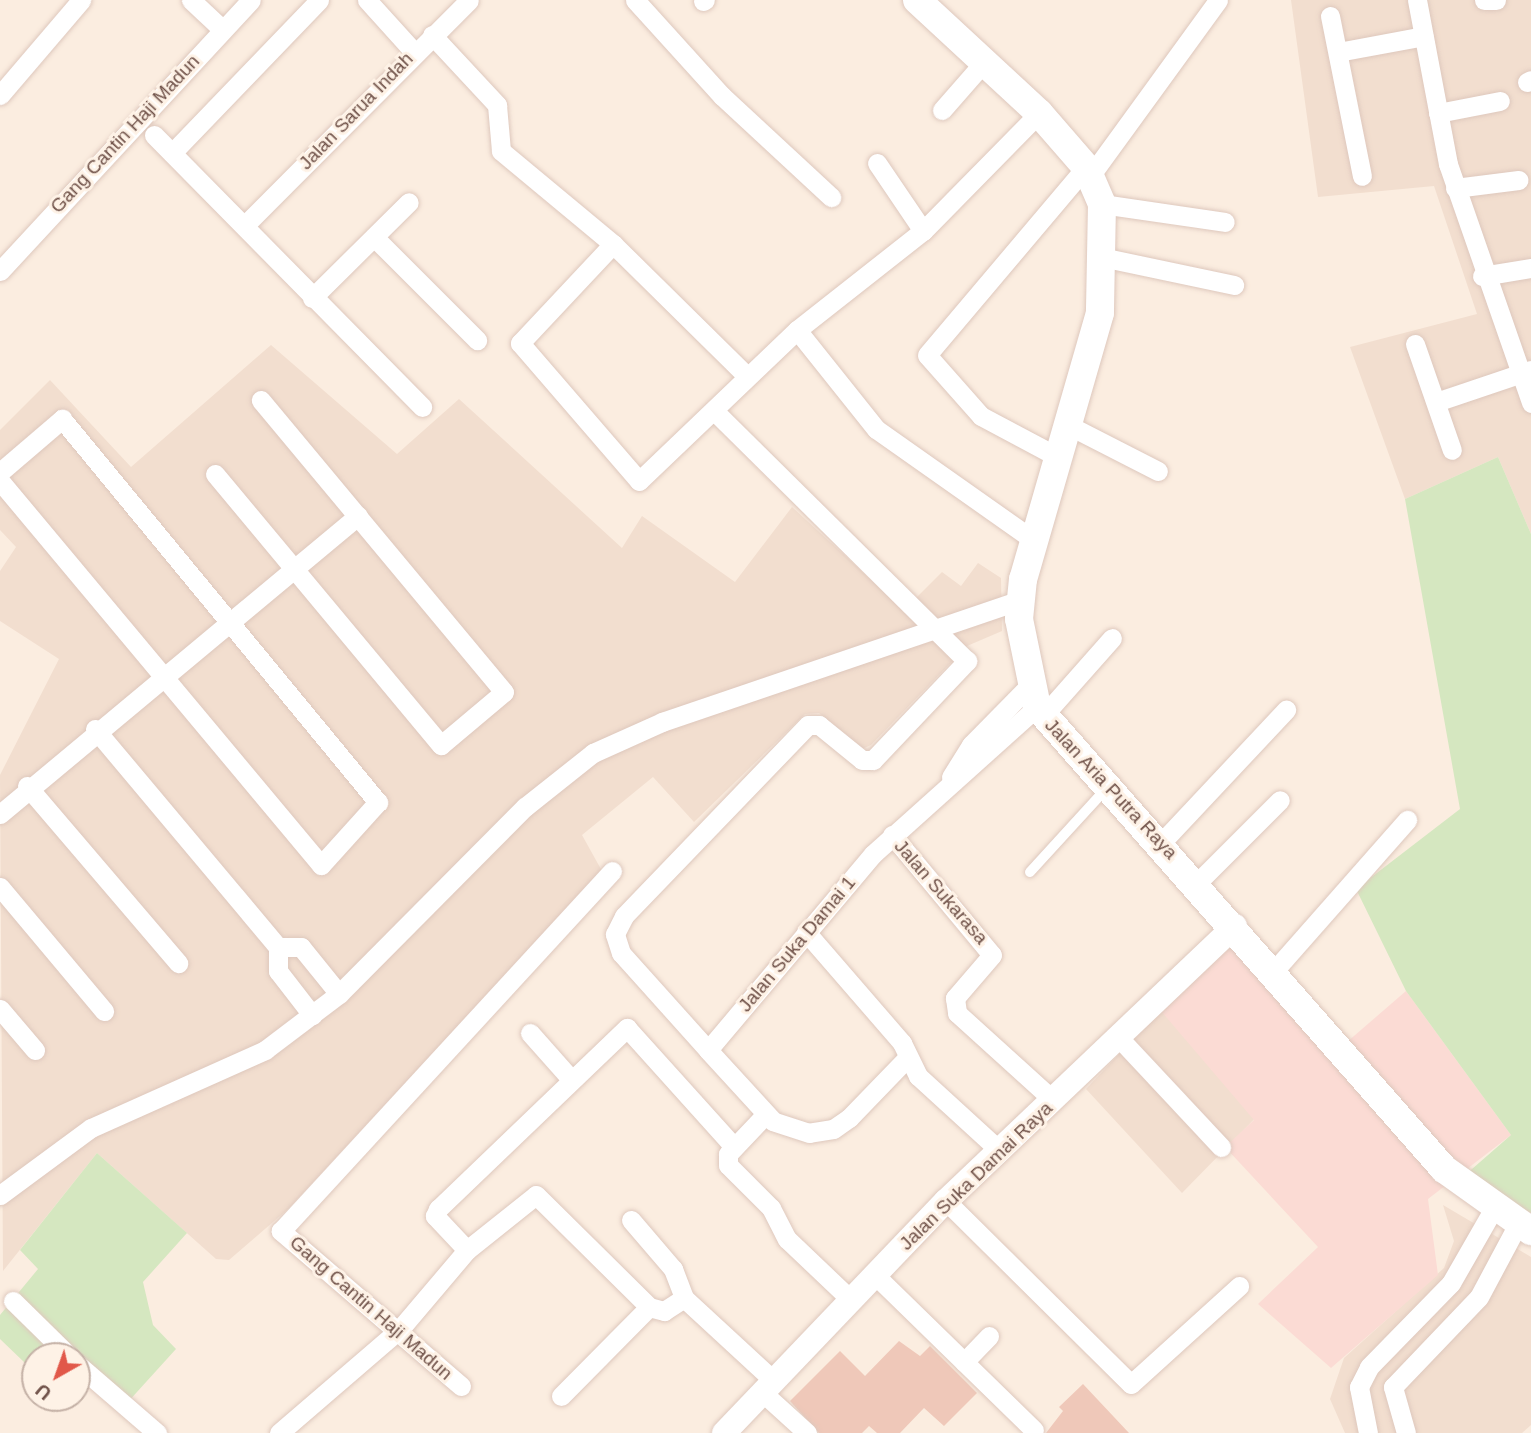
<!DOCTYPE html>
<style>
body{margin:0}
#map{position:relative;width:1531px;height:1433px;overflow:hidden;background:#fbede0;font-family:Arial,sans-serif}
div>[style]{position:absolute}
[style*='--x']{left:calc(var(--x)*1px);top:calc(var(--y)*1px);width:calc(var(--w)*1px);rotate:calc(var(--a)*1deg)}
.residential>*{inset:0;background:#f2decf}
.commercial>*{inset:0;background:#fbdbd4}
.green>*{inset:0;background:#d5e7c0}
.building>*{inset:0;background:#efc8b9}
.roads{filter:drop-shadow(0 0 2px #dec8bd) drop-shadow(0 0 2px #dec8bd)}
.service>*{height:10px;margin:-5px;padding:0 5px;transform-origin:5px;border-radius:5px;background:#fff}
.minor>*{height:19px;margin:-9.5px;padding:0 9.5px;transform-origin:9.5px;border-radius:9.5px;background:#fff}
.tertiary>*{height:24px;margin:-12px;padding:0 12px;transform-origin:12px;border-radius:12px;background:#fff}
.secondary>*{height:28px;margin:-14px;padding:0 14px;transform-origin:14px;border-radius:14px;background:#fff}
span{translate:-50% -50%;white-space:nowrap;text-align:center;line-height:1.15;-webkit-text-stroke:6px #fef2e6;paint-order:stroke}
.street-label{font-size:19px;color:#705249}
.north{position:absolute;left:21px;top:1342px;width:70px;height:70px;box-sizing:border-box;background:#fef2e6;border:2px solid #c5b2a7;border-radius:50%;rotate:220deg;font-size:19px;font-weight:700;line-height:28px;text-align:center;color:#705249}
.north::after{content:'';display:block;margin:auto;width:24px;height:32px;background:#e15849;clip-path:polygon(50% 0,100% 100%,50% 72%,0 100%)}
</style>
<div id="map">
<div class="residential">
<i style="clip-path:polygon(1291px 0,1531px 0,1531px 534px,1498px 457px,1405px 499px,1350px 347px,1477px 314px,1434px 186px,1318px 197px)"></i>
<i style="clip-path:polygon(271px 345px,397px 454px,459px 399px,622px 548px,642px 516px,735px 582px,792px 507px,904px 610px,942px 572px,961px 586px,978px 563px,1001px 578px,1002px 631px,967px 646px,871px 745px,862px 749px,819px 713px,805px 714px,694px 822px,653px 777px,582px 835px,602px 871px,288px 1209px,229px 1260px,216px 1259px,97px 1153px,3px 1271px,0 775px,59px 659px,0 621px,0 571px,16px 547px,0 530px,0 430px,50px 380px,131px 467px)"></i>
<i style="clip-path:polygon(1176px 994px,1269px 1104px,1182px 1193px,1086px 1089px)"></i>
<i style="clip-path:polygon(1443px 1205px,1531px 1257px,1531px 1425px,1522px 1433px,1345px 1433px,1330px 1399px,1344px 1358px,1444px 1268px,1454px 1241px)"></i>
</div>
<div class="commercial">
<i style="clip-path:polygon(1235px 935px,1332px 1055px,1406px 991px,1511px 1135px,1428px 1199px,1438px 1275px,1331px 1368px,1258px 1304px,1318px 1247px,1225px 1147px,1254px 1120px,1161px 1011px)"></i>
</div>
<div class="green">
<i style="clip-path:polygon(1498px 457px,1531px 534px,1531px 1213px,1464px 1176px,1511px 1135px,1406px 991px,1356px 889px,1460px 809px,1405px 499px)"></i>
<i style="clip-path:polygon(97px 1153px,187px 1233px,143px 1282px,153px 1325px,176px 1349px,127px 1403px,53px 1334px,25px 1363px,0 1339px,0 1315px,38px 1269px,20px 1250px)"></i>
</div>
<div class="building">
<i style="clip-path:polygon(899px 1341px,920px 1356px,930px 1346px,977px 1393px,944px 1426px,924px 1408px,900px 1433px,877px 1433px,869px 1426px,862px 1433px,819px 1433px,790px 1401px,840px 1351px,865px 1376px)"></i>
<i style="clip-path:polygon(1083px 1384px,1129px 1433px,1046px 1433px,1063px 1411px,1059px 1407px)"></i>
</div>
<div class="roads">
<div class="service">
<i style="--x:1030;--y:872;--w:111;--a:-47.6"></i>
</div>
<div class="minor">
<i style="--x:191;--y:0;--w:42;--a:43.1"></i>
<i style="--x:367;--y:0;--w:70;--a:47.9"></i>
<i style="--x:635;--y:0;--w:130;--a:47.8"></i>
<i style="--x:722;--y:96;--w:149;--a:42.8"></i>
<i style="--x:1417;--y:0;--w:167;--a:79.3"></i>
<i style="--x:1448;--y:164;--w:253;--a:70.8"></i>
<i style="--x:1484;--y:0;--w:12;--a:0"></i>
<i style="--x:703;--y:1;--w:2;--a:-27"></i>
<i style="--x:1330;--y:16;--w:163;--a:78.7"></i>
<i style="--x:432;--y:35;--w:96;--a:47.1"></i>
<i style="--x:497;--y:105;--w:46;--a:85"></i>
<i style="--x:501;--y:151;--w:146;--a:39.7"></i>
<i style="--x:613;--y:244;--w:188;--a:44.6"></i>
<i style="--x:1338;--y:52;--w:87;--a:-10.5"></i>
<i style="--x:1527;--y:82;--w:4;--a:-27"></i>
<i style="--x:0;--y:95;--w:125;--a:-49.5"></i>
<i style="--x:942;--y:110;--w:64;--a:-48.8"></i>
<i style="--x:1438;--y:113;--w:63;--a:-11"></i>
<i style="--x:154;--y:135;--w:382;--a:45.4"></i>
<i style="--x:172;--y:153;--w:212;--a:-46.1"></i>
<i style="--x:877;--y:163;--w:82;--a:55.9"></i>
<i style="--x:1091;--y:175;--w:216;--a:-54"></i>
<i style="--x:1455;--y:188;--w:64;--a:-7.2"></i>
<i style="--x:1102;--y:204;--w:124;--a:8.3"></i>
<i style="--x:245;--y:225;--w:317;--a:-45.1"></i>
<i style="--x:374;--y:237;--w:146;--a:45"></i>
<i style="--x:613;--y:244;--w:136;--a:133.2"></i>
<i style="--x:520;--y:343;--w:182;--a:49.2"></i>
<i style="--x:639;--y:481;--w:219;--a:-43.7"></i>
<i style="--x:797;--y:330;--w:160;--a:-38.2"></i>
<i style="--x:923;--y:231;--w:165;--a:-45.5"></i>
<i style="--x:1106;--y:258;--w:131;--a:11.9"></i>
<i style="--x:0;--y:271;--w:369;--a:-47.2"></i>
<i style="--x:1482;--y:276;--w:50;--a:-9.3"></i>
<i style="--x:312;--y:298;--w:136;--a:-44.7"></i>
<i style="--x:797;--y:330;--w:127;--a:51.4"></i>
<i style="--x:876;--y:429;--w:194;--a:35.2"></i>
<i style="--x:1415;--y:344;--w:112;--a:70.8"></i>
<i style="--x:1436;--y:402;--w:100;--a:-18.6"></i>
<i style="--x:1068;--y:425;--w:101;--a:27.1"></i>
<i style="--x:1058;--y:457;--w:87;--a:-152"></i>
<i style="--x:981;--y:416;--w:81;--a:-131.5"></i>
<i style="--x:927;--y:355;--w:246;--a:-49.8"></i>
<i style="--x:0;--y:472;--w:82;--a:-40.5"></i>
<i style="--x:62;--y:419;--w:497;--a:50.5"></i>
<i style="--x:378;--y:802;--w:85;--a:132.1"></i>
<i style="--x:321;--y:865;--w:500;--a:-129.89"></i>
<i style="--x:215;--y:474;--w:353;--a:50.2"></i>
<i style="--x:441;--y:745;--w:82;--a:-40.1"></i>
<i style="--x:504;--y:692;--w:380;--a:-129.8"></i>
<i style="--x:1043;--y:716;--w:104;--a:-48.5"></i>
<i style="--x:95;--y:729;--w:285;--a:50"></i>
<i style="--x:278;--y:947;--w:24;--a:90"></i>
<i style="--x:278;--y:971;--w:56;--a:52.3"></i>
<i style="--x:951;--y:777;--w:38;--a:-58"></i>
<i style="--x:971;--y:745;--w:81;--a:-45.5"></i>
<i style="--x:27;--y:786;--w:233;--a:49.5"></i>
<i style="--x:0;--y:814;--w:466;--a:-39.8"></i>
<i style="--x:892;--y:835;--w:156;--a:50.2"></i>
<i style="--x:992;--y:955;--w:57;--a:130.7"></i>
<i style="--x:955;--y:998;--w:15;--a:82"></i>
<i style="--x:957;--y:1013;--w:130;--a:42.2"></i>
<i style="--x:1161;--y:843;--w:183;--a:-46.8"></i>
<i style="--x:1197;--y:883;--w:117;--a:-45"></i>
<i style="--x:0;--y:887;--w:162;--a:50"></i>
<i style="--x:806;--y:932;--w:147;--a:49.1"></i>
<i style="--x:902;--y:1043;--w:37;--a:64"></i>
<i style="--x:918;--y:1076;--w:110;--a:42.4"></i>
<i style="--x:278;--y:947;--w:23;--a:0"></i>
<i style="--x:301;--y:947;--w:60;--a:51"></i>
<i style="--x:1273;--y:972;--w:203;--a:-48.6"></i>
<i style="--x:0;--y:1009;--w:54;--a:49.5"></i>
<i style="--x:530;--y:1033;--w:60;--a:48.4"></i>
<i style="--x:1120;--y:1039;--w:148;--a:46.9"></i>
<i style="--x:708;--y:1050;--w:130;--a:-131.9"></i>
<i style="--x:621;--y:953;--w:20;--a:-108"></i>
<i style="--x:615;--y:934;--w:20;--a:-63"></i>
<i style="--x:624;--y:916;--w:265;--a:-46.1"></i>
<i style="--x:808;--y:725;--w:11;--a:0"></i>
<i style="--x:819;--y:725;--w:55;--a:39.1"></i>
<i style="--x:862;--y:760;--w:11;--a:0"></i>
<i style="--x:873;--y:760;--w:137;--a:-46.5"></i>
<i style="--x:967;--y:661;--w:356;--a:-135.3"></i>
<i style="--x:908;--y:1057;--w:85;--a:134"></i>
<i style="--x:849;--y:1118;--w:19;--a:145"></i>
<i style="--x:833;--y:1129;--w:24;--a:171"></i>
<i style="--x:809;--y:1133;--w:38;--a:-162"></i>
<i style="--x:773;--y:1121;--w:96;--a:-132.5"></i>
<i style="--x:708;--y:1050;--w:256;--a:-49.9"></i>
<i style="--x:873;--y:854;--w:220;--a:-41.9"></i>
<i style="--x:765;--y:1115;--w:54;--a:133.5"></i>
<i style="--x:728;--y:1154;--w:11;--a:90"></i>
<i style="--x:728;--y:1165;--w:61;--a:45"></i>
<i style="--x:771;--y:1208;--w:35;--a:63"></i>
<i style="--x:787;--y:1239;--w:88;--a:43.6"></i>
<i style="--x:0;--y:1195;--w:113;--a:-36.4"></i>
<i style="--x:91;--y:1128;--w:191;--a:-24.1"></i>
<i style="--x:265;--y:1050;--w:93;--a:-37.1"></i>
<i style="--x:339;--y:994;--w:264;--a:-45.2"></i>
<i style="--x:525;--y:807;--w:87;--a:-38.5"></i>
<i style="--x:593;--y:753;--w:76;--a:-24.2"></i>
<i style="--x:662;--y:722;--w:379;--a:-18.8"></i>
<i style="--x:946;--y:1201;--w:260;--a:44.7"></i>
<i style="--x:1131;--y:1384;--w:146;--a:-42.2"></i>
<i style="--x:631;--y:1220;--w:65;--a:49.4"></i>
<i style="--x:673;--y:1269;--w:31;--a:69"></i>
<i style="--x:684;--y:1298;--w:121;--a:42.7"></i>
<i style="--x:467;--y:1250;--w:47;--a:-133.3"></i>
<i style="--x:435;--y:1216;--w:8;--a:-67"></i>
<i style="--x:438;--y:1209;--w:262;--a:-43.8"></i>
<i style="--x:627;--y:1028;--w:160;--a:48"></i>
<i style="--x:875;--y:1275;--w:222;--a:44.3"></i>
<i style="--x:13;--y:1301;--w:78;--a:44.5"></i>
<i style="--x:964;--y:1362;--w:36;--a:-46"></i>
<i style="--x:77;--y:1364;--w:106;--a:40.8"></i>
<i style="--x:461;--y:1386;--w:238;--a:-139.3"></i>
<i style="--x:281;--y:1231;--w:489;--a:-47.4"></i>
<i style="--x:762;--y:1392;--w:61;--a:42.3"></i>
<i style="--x:561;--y:1396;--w:125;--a:-45.3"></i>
<i style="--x:279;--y:1433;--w:160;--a:-40.7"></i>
<i style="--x:400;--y:1329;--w:104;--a:-49.7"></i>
<i style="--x:467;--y:1250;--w:88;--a:-38.6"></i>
<i style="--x:536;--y:1195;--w:159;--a:44.7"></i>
<i style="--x:649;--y:1307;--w:16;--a:15"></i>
<i style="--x:664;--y:1311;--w:24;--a:-33"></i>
<i style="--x:1368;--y:1433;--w:47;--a:-101.1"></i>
<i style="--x:1359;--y:1387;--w:22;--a:-63"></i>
<i style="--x:1369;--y:1367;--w:117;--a:-45.7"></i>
<i style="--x:1451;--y:1283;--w:86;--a:-60.2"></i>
<i style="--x:1406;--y:1433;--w:48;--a:-105.8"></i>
<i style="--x:1393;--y:1387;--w:124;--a:-46.3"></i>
<i style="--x:1479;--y:1297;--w:83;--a:-61.9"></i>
</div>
<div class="tertiary">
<i style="--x:724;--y:1433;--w:321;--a:-46.3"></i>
<i style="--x:946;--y:1201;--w:399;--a:-43.6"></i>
</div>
<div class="secondary">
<i style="--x:917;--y:0;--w:166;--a:42.8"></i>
<i style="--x:1039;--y:113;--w:72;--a:49"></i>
<i style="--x:1086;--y:167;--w:40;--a:66.6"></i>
<i style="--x:1102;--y:204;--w:109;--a:91.1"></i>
<i style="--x:1100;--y:313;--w:277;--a:106.1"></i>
<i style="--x:1023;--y:579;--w:40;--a:95.7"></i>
<i style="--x:1019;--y:619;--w:90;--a:78.4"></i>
<i style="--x:1037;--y:707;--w:616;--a:48.62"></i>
<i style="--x:1444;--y:1169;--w:107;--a:35.5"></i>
</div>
</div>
<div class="street-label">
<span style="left:356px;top:111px;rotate:-46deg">Jalan Sarua Indah</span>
<span style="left:125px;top:134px;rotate:-47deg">Gang Cantin Haji Madun</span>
<span style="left:1111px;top:789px;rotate:47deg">Jalan Aria Putra Raya</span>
<span style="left:941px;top:892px;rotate:49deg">Jalan Sukarasa</span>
<span style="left:797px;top:944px;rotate:-50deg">Jalan Suka Damai 1</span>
<span style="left:976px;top:1176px;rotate:-44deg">Jalan Suka Damai Raya</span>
<span style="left:371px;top:1308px;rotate:41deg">Gang Cantin Haji Madun</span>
</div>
<div class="north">U</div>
</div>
